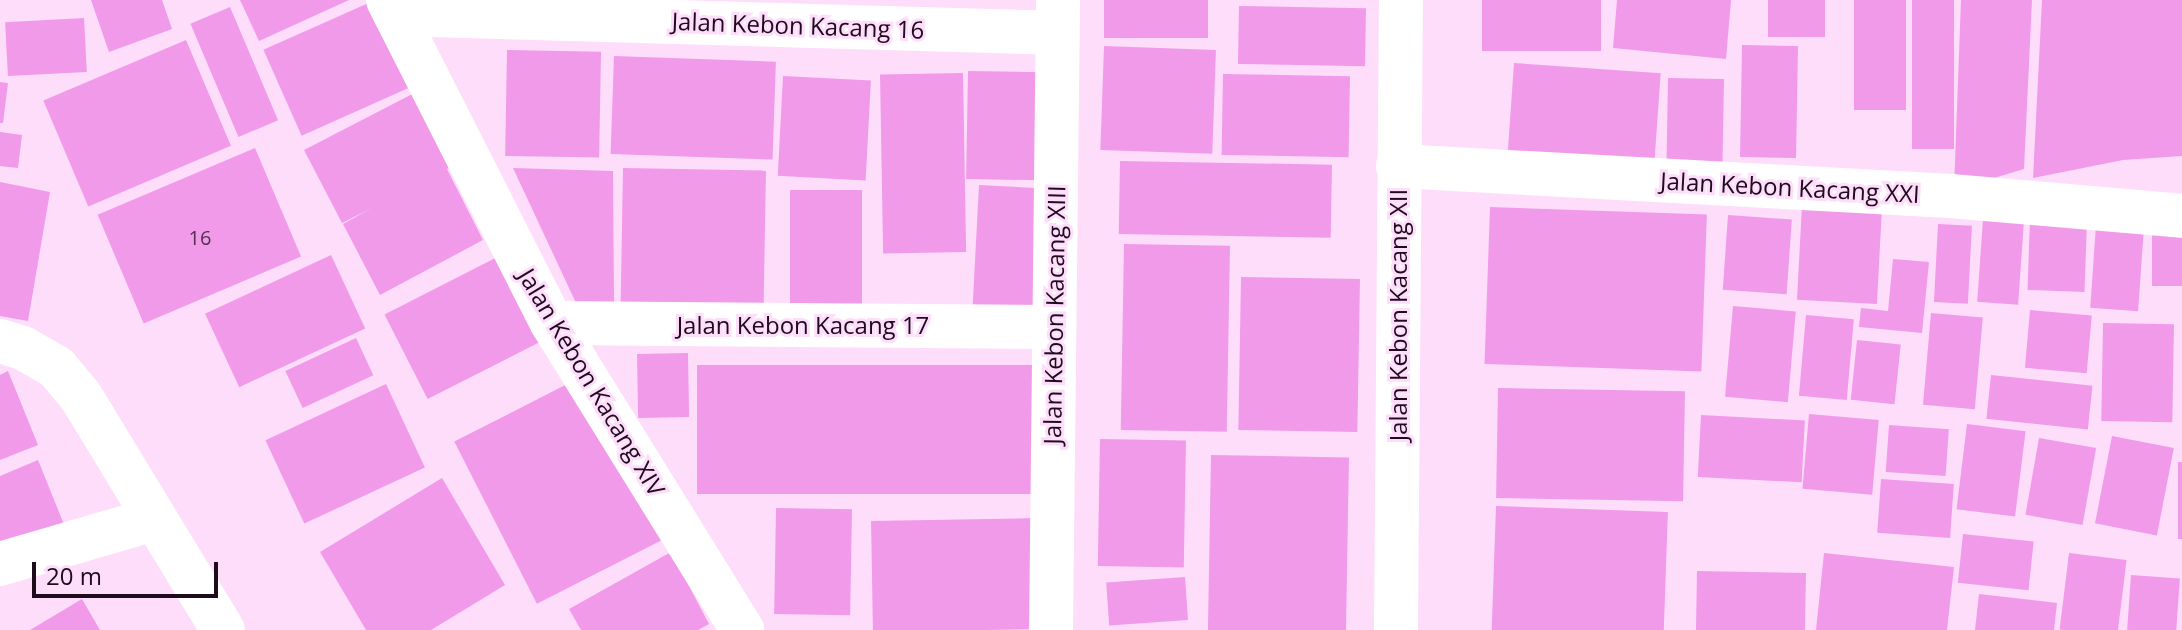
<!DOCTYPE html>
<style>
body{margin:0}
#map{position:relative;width:2182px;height:630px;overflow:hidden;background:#feddfb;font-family:"Open Sans",sans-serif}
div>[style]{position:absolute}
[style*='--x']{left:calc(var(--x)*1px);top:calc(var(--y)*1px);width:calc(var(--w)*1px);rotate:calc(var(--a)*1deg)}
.building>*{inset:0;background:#f19aea;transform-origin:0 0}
.minor>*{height:44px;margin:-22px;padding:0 22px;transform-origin:22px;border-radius:22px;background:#fff}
span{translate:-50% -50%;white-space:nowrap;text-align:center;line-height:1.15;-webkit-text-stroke:6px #feddfb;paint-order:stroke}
.number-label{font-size:20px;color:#533050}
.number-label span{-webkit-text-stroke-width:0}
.street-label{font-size:24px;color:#1e0c1d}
.scale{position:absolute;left:32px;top:562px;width:186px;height:36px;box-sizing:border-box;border:4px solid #1e0c1d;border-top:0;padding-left:10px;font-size:24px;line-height:28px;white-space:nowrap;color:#1e0c1d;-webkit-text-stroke:6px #feddfb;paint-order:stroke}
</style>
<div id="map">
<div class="building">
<i style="clip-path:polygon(91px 0,162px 0,172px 29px,109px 52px)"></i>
<i style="clip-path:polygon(240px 0,349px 0,259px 41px)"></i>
<i style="left:1104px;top:0;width:104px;height:38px"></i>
<i style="left:1482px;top:0;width:119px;height:51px"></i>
<i style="clip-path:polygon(1617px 0,1731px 0,1726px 59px,1613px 48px)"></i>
<i style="left:1768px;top:0;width:57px;height:37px"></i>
<i style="left:1854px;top:0;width:52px;height:110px"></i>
<i style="left:1912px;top:0;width:42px;height:149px"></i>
<i style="clip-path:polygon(1961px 0,2032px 0,2024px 169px,1954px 190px)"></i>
<i style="clip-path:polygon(2042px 0,2182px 0,2182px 156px,2123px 160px,2033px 178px)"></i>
<i style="left:373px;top:1px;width:94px;height:120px;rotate:66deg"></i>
<i style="left:1239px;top:6px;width:127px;height:58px;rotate:1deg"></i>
<i style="left:230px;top:7px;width:123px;height:43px;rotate:67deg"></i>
<i style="left:84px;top:18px;width:54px;height:79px;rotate:87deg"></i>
<i style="left:186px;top:40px;width:115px;height:155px;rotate:67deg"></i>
<i style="left:1742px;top:45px;width:56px;height:112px;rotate:1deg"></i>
<i style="left:1104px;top:46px;width:112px;height:104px;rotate:2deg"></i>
<i style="left:507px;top:50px;width:94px;height:106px;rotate:1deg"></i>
<i style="left:614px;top:56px;width:162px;height:98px;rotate:2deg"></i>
<i style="left:1514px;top:63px;width:147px;height:104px;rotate:4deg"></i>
<i style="left:968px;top:71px;width:84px;height:108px;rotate:1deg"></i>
<i style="left:963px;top:73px;width:179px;height:83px;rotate:89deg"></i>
<i style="left:1223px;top:74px;width:127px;height:81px;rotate:1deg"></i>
<i style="left:783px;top:76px;width:88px;height:100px;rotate:3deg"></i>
<i style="left:1668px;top:78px;width:56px;height:88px;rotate:1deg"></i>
<i style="clip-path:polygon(0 82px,8px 83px,3px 123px,0 123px)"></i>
<i style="clip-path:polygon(424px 88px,462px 162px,447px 169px,483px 240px,380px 295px,343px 224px,372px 208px,342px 223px,304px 150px)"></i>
<i style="clip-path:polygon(0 132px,22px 135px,18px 168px,0 166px)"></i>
<i style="left:255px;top:148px;width:118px;height:171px;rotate:67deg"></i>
<i style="left:1120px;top:161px;width:212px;height:73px;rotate:1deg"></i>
<i style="clip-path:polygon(513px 168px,613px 171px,614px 303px,576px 303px)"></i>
<i style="left:623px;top:168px;width:143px;height:148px;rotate:1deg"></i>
<i style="clip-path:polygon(0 182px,50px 192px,28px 321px,0 316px)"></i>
<i style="left:979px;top:185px;width:75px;height:136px;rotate:3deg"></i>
<i style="left:862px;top:190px;width:116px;height:72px;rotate:90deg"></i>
<i style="left:1802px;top:205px;width:80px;height:95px;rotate:3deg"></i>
<i style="left:1490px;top:207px;width:217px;height:157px;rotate:2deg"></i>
<i style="left:1728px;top:215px;width:64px;height:75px;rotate:4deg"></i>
<i style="left:1983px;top:219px;width:41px;height:83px;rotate:4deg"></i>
<i style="left:2030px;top:219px;width:57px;height:71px;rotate:2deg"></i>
<i style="left:1938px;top:224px;width:34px;height:78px;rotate:3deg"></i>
<i style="left:2152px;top:224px;width:30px;height:62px"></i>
<i style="left:2096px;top:225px;width:48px;height:83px;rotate:4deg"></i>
<i style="left:1124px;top:244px;width:106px;height:186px;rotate:1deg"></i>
<i style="left:511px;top:250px;width:95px;height:142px;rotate:63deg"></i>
<i style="left:331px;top:255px;width:81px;height:139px;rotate:65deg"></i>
<i style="clip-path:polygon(1893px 259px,1929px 262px,1922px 333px,1859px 327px,1861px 308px,1888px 311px)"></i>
<i style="left:1241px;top:277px;width:119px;height:153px;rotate:1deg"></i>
<i style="left:1733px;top:306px;width:63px;height:91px;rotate:5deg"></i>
<i style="left:2030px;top:310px;width:62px;height:58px;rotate:5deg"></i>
<i style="left:1931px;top:313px;width:52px;height:92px;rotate:5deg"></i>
<i style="left:1806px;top:315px;width:48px;height:81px;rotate:5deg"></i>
<i style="left:2103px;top:323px;width:71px;height:98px;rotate:1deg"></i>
<i style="left:356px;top:338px;width:41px;height:78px;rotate:65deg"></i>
<i style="left:1857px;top:340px;width:44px;height:60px;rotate:6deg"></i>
<i style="left:688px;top:353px;width:64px;height:51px;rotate:89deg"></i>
<i style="left:697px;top:365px;width:342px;height:129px"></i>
<i style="clip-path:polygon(8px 371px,38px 445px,0 460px,0 375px)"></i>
<i style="left:1991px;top:375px;width:102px;height:44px;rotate:6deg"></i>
<i style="left:579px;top:378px;width:182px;height:140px;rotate:63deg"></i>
<i style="left:386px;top:384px;width:92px;height:133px;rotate:65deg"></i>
<i style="left:1498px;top:388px;width:187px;height:110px;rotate:1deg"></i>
<i style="left:1809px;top:414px;width:70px;height:75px;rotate:5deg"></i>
<i style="left:1701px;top:415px;width:104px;height:62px;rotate:3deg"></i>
<i style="left:1967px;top:424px;width:59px;height:86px;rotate:7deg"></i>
<i style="left:1889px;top:425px;width:60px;height:47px;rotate:4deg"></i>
<i style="left:2112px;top:436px;width:63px;height:89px;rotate:11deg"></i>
<i style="left:2039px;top:438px;width:58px;height:78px;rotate:10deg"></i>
<i style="left:1100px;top:439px;width:86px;height:127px;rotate:1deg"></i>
<i style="left:1211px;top:455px;width:138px;height:175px;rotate:1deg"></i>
<i style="clip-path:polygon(38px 460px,65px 527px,0 554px,0 476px)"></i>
<i style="left:2178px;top:462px;width:4px;height:77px"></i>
<i style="clip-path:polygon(442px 478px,505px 585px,431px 630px,366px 630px,320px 552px)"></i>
<i style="left:1881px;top:479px;width:73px;height:54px;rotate:4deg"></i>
<i style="left:1496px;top:506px;width:172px;height:124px;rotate:2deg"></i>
<i style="left:776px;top:508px;width:76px;height:106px;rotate:1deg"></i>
<i style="left:1041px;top:518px;width:111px;height:170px;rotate:89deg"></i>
<i style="left:1963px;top:534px;width:71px;height:49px;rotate:6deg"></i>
<i style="clip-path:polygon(671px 552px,709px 624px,698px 630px,581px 630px,569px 609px)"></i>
<i style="clip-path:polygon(1824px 553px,1954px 567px,1947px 630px,1816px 630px)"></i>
<i style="left:2069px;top:553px;width:58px;height:77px;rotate:7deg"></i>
<i style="left:1697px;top:571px;width:109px;height:59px;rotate:1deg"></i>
<i style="left:2131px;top:575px;width:49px;height:55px;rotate:4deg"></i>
<i style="left:1185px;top:577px;width:43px;height:79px;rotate:86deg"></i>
<i style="clip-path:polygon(1979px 594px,2057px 603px,2054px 630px,1975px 630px)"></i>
<i style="clip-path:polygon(82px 599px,100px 630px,30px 630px)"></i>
</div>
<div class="minor">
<i style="--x:388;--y:0;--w:362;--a:63.1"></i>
<i style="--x:552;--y:323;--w:361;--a:58.2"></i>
<i style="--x:395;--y:14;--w:662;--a:1.64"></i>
<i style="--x:1398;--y:166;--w:554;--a:3.11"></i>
<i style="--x:1951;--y:196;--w:232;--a:4.9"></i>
<i style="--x:552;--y:323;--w:502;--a:0.46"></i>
<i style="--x:0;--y:341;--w:24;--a:17"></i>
<i style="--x:23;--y:348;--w:39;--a:30"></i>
<i style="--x:57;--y:368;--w:35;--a:50"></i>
<i style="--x:80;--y:395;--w:275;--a:58.7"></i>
<i style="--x:0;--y:564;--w:160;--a:-16.3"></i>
<i style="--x:1051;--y:630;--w:630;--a:-89.36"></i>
<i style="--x:1396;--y:630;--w:630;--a:-89.55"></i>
</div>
<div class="number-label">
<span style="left:200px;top:237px">16</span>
</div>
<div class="street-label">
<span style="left:798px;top:25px;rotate:2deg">Jalan Kebon Kacang 16</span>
<span style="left:1790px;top:187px;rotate:3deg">Jalan Kebon Kacang XXI</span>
<span style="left:1054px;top:315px;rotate:-89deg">Jalan Kebon Kacang XIII</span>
<span style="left:1398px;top:315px;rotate:-90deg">Jalan Kebon Kacang XII</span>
<span style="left:803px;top:325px">Jalan Kebon Kacang 17</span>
<span style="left:592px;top:382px;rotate:59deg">Jalan Kebon Kacang XIV</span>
</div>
<div class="scale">20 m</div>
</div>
